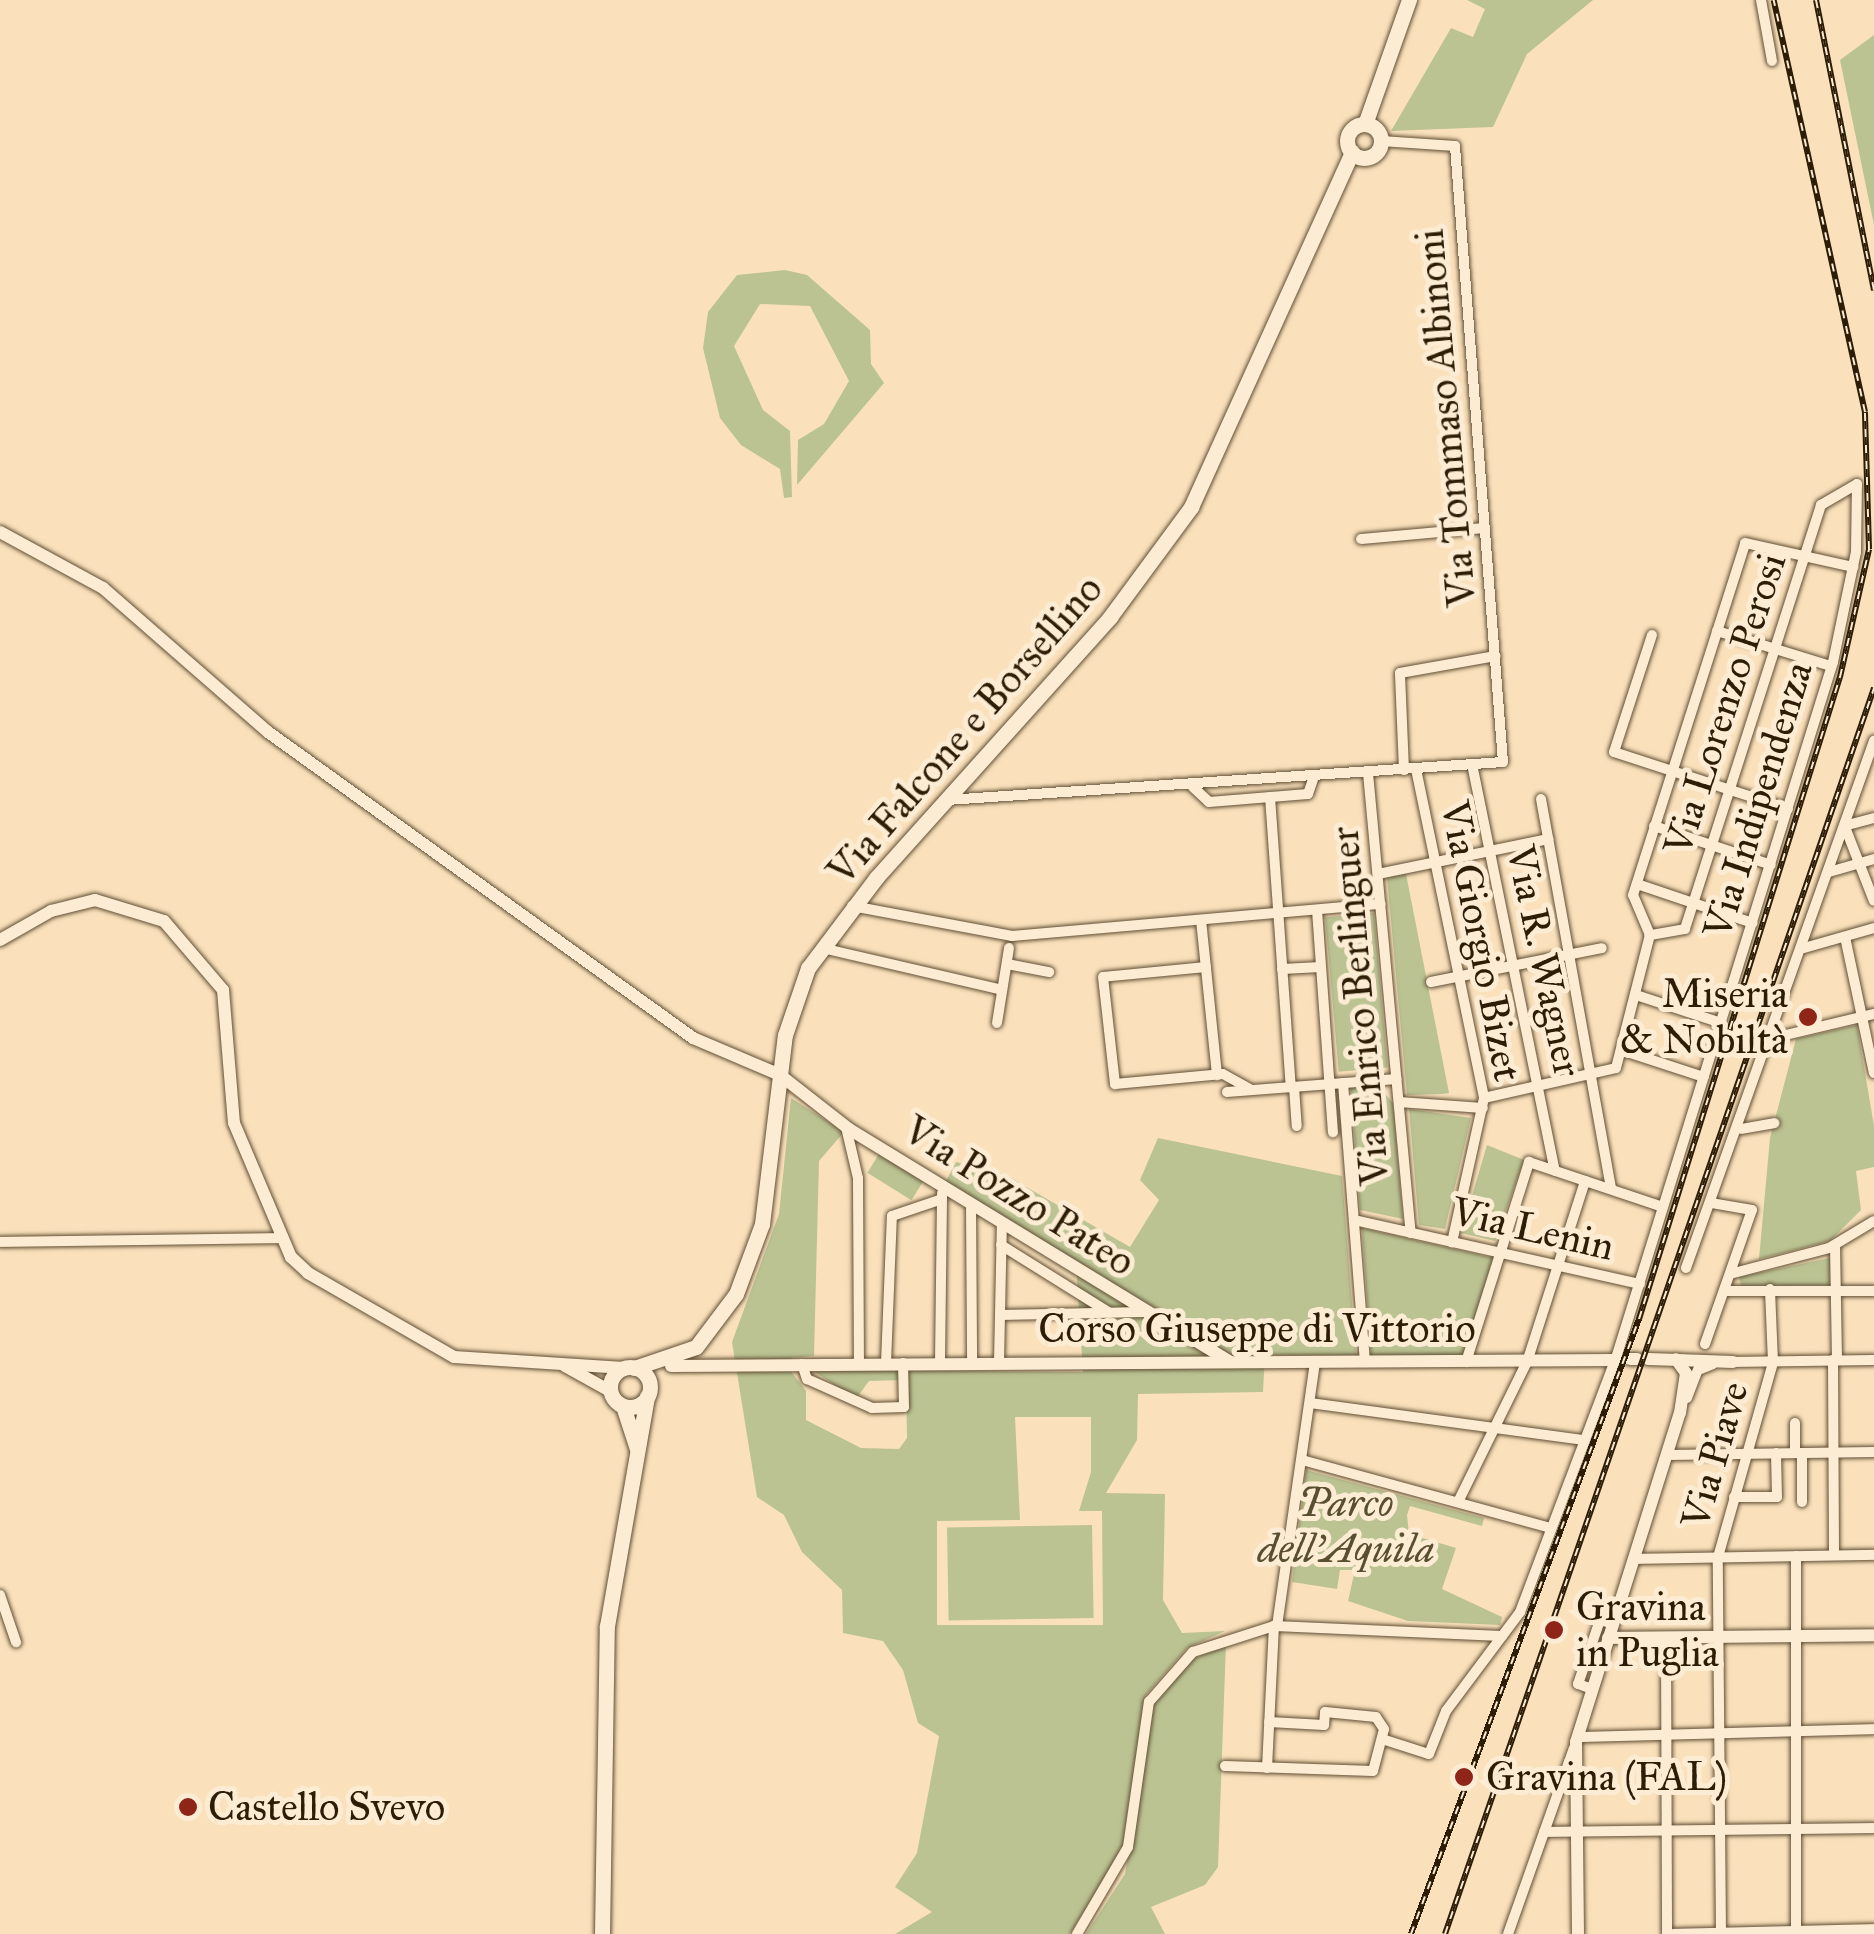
<!DOCTYPE html>
<meta charset="utf-8">
<style>
body{margin:0}
#map{position:relative;width:1874px;height:1934px;overflow:hidden;background:#fae1bc;font-family:"IM FELL Great Primer",serif}
div>[style]{position:absolute}
[style*='--x']{left:calc(var(--x)*1px);top:calc(var(--y)*1px);width:calc(var(--w)*1px);rotate:calc(var(--a)*1deg)}
.green>*{inset:0;background:#bbc393;transform-origin:0 0}
.roads{filter:drop-shadow(0 0 2px #604e34) drop-shadow(0 0 2px #604e34)}
.minor>*{height:10px;margin:-5px;padding:0 5px;transform-origin:5px;border-radius:5px;background:#fcecd3}
.tertiary>*{height:12px;margin:-6px;padding:0 6px;transform-origin:6px;border-radius:6px;background:#fcecd3}
.secondary>*{height:15px;margin:-7.5px;padding:0 7.5px;transform-origin:7.5px;border-radius:7.5px;background:#fcecd3}
.secondary>.ring{margin:-7.5px;padding:0;box-sizing:content-box;background:none;border:15px solid #fcecd3;border-radius:50%}
.rail>*{height:6px;margin-top:-3px;transform-origin:0;background:repeating-linear-gradient(90deg,#fcecd3 0 8px,#2d1d06 0 16px);box-sizing:border-box;border-block:2px solid #2d1d06}
.dots>*{width:28px;height:28px;translate:-50% -50%;box-sizing:border-box;border:5px solid #fcecd3;border-radius:50%}
span{translate:-50% -50%;white-space:nowrap;text-align:center;line-height:1.15;-webkit-text-stroke:10px #fcecd3;paint-order:stroke}
.street-label{font-size:40px;color:#2d1d06}
.poi-label{font-size:40px;color:#2d1d06}
.right{translate:-100% -50%;text-align:right}
.left{translate:0 -50%;text-align:left}
.park-label{font-size:40px;color:#584f30;font-style:italic}
</style>
<div id="map">
<div class="green">
<i style="clip-path:polygon(1467px 0,1593px 0,1527px 54px,1493px 127px,1391px 131px,1451px 28px,1473px 37px,1485px 9px)"></i>
<i style="clip-path:polygon(1874px 35px,1874px 225px,1840px 60px)"></i>
<i style="clip-path:polygon(785px 270px,807px 275px,870px 330px,871px 364px,884px 383px,797px 485px,798px 440px,824px 424px,849px 381px,810px 306px,760px 304px,734px 346px,763px 410px,790px 431px,792px 497px,784px 498px,780px 469px,741px 445px,720px 418px,703px 348px,708px 312px,737px 275px)"></i>
<i style="clip-path:polygon(1406px 874px,1449px 1093px,1442px 1094px,1407px 1095px,1387px 877px)"></i>
<i style="left:1374px;top:913px;width:155px;height:49px;rotate:85deg"></i>
<i style="clip-path:polygon(1857px 1025px,1874px 1126px,1874px 1167px,1856px 1171px,1861px 1210px,1830px 1241px,1759px 1259px,1770px 1138px,1796px 1039px)"></i>
<i style="clip-path:polygon(1351px 1087px,1380px 1088px,1393px 1103px,1403px 1219px,1360px 1210px)"></i>
<i style="clip-path:polygon(evenodd,791px 1098px,844px 1132px,819px 1161px,814px 1356px,792px 1358px,790px 1370px,806px 1391px,806px 1420px,861px 1448px,899px 1449px,907px 1438px,906px 1380px,869px 1381px,856px 1399px,812px 1370px,1083px 1372px,1076px 1263px,946px 1181px,956px 1162px,1004px 1174px,1130px 1247px,1159px 1200px,1140px 1180px,1158px 1138px,1342px 1176px,1356px 1355px,1265px 1355px,1263px 1392px,1138px 1394px,1137px 1440px,1106px 1493px,1165px 1494px,1163px 1600px,1182px 1633px,1225px 1631px,1187px 1648px,1145px 1696px,1122px 1850px,1070px 1934px,895px 1934px,932px 1912px,895px 1887px,917px 1853px,939px 1736px,918px 1723px,903px 1670px,883px 1641px,843px 1633px,842px 1590px,802px 1552px,784px 1515px,757px 1497px,732px 1342px,779px 1214px,791px 1098px,1015px 1417px,1091px 1417px,1091px 1472px,1079px 1511px,1102px 1511px,1103px 1625px,937px 1625px,937px 1521px,1020px 1520px,1015px 1417px)"></i>
<i style="clip-path:polygon(1409px 1109px,1471px 1118px,1445px 1229px,1419px 1225px)"></i>
<i style="clip-path:polygon(1487px 1145px,1524px 1160px,1495px 1241px,1461px 1233px)"></i>
<i style="left:879px;top:1154px;width:52px;height:22px;rotate:32deg"></i>
<i style="clip-path:polygon(1362px 1228px,1493px 1258px,1463px 1355px,1371px 1355px)"></i>
<i style="clip-path:polygon(1830px 1258px,1830px 1285px,1741px 1286px,1739px 1277px)"></i>
<i style="clip-path:polygon(1306px 1470px,1484px 1518px,1482px 1526px,1410px 1506px,1407px 1515px,1409px 1534px,1456px 1548px,1442px 1589px,1502px 1617px,1500px 1625px,1408px 1621px,1348px 1601px,1355px 1570px,1340px 1570px,1337px 1589px,1292px 1582px)"></i>
<i style="left:1092px;top:1525px;width:93px;height:145px;rotate:89deg"></i>
<i style="clip-path:polygon(1226px 1643px,1218px 1867px,1205px 1885px,1151px 1907px,1165px 1934px,1086px 1934px,1125px 1874px,1154px 1704px,1190px 1661px)"></i>
</div>
<div class="roads">
<div class="minor">
<i style="--x:1761;--y:0;--w:62;--a:79.8"></i>
<i style="--x:1361;--y:539;--w:124;--a:-5.1"></i>
<i style="--x:1717;--y:631;--w:119;--a:17.1"></i>
<i style="--x:1652;--y:635;--w:123;--a:108"></i>
<i style="--x:1614;--y:752;--w:183;--a:18.1"></i>
<i style="--x:1472;--y:764;--w:415;--a:78.5"></i>
<i style="--x:1416;--y:769;--w:336;--a:78.3"></i>
<i style="--x:1484;--y:1098;--w:148;--a:102.5"></i>
<i style="--x:1404;--y:770;--w:97;--a:-92.4"></i>
<i style="--x:1400;--y:673;--w:97;--a:-10.1"></i>
<i style="--x:1368;--y:773;--w:462;--a:84.7"></i>
<i style="--x:1193;--y:787;--w:22;--a:43"></i>
<i style="--x:1209;--y:802;--w:99;--a:-4.6"></i>
<i style="--x:1308;--y:794;--w:18;--a:-71"></i>
<i style="--x:1270;--y:797;--w:291;--a:85.9"></i>
<i style="--x:1541;--y:799;--w:396;--a:79.8"></i>
<i style="--x:947;--y:800;--w:557;--a:-3.91"></i>
<i style="--x:1503;--y:762;--w:618;--a:-94.46"></i>
<i style="--x:1455;--y:146;--w:74;--a:-176.1"></i>
<i style="--x:1654;--y:826;--w:123;--a:18.4"></i>
<i style="--x:1844;--y:826;--w:31;--a:-15"></i>
<i style="--x:1845;--y:827;--w:79;--a:68.6"></i>
<i style="--x:1829;--y:872;--w:47;--a:-16.1"></i>
<i style="--x:1378;--y:874;--w:174;--a:-11.6"></i>
<i style="--x:1637;--y:884;--w:122;--a:18.6"></i>
<i style="--x:852;--y:906;--w:163;--a:10.6"></i>
<i style="--x:1012;--y:936;--w:370;--a:-5"></i>
<i style="--x:1317;--y:910;--w:223;--a:85.9"></i>
<i style="--x:1201;--y:920;--w:156;--a:84.1"></i>
<i style="--x:1650;--y:935;--w:43;--a:-113"></i>
<i style="--x:1633;--y:895;--w:369;--a:-72.3"></i>
<i style="--x:1745;--y:543;--w:111;--a:12.5"></i>
<i style="--x:1845;--y:937;--w:139;--a:78"></i>
<i style="--x:822;--y:948;--w:185;--a:13.1"></i>
<i style="--x:1804;--y:948;--w:73;--a:-15.9"></i>
<i style="--x:1007;--y:964;--w:43;--a:10.8"></i>
<i style="--x:1206;--y:967;--w:103;--a:174.5"></i>
<i style="--x:1103;--y:977;--w:108;--a:83.6"></i>
<i style="--x:1115;--y:1084;--w:108;--a:-5.3"></i>
<i style="--x:1223;--y:1074;--w:33;--a:29"></i>
<i style="--x:1282;--y:969;--w:39;--a:-3"></i>
<i style="--x:1431;--y:982;--w:174;--a:-11.2"></i>
<i style="--x:1636;--y:995;--w:89;--a:18.2"></i>
<i style="--x:997;--y:1023;--w:76;--a:-80.9"></i>
<i style="--x:1773;--y:1038;--w:104;--a:-13.4"></i>
<i style="--x:1621;--y:1050;--w:87;--a:18"></i>
<i style="--x:1343;--y:1083;--w:279;--a:85.5"></i>
<i style="--x:1294;--y:1087;--w:39;--a:86"></i>
<i style="--x:1227;--y:1092;--w:170;--a:-4.4"></i>
<i style="--x:1484;--y:1098;--w:135;--a:-12.8"></i>
<i style="--x:1616;--y:1068;--w:137;--a:-75.7"></i>
<i style="--x:1399;--y:1102;--w:84;--a:4.1"></i>
<i style="--x:846;--y:1127;--w:52;--a:76.8"></i>
<i style="--x:858;--y:1178;--w:185;--a:89.7"></i>
<i style="--x:1741;--y:1129;--w:34;--a:-10"></i>
<i style="--x:971;--y:1205;--w:157;--a:89.6"></i>
<i style="--x:1354;--y:1220;--w:293;--a:12.6"></i>
<i style="--x:0;--y:1242;--w:282;--a:-0.8"></i>
<i style="--x:1001;--y:1245;--w:128;--a:32"></i>
<i style="--x:1835;--y:1245;--w:114;--a:89"></i>
<i style="--x:1686;--y:1268;--w:560;--a:-70.37"></i>
<i style="--x:1730;--y:1274;--w:102;--a:-14.7"></i>
<i style="--x:1829;--y:1248;--w:52;--a:-31"></i>
<i style="--x:1724;--y:1291;--w:150;--a:0"></i>
<i style="--x:1000;--y:1315;--w:144;--a:-1.2"></i>
<i style="--x:1705;--y:1344;--w:142;--a:-70.7"></i>
<i style="--x:1752;--y:1210;--w:42;--a:-170.3"></i>
<i style="--x:1833;--y:1360;--w:195;--a:89.7"></i>
<i style="--x:940;--y:1362;--w:169;--a:-89.3"></i>
<i style="--x:999;--y:1362;--w:138;--a:-88.8"></i>
<i style="--x:1466;--y:1362;--w:210;--a:-72.5"></i>
<i style="--x:1529;--y:1162;--w:141;--a:18.6"></i>
<i style="--x:1730;--y:1362;--w:144;--a:-0.8"></i>
<i style="--x:886;--y:1363;--w:147;--a:-87.7"></i>
<i style="--x:892;--y:1216;--w:53;--a:-18.8"></i>
<i style="--x:802;--y:1364;--w:16;--a:72"></i>
<i style="--x:807;--y:1379;--w:71;--a:24"></i>
<i style="--x:872;--y:1408;--w:32;--a:-2"></i>
<i style="--x:904;--y:1407;--w:44;--a:-91.3"></i>
<i style="--x:1687;--y:1398;--w:30;--a:-69"></i>
<i style="--x:1698;--y:1370;--w:16;--a:-22"></i>
<i style="--x:1310;--y:1403;--w:275;--a:7.7"></i>
<i style="--x:1795;--y:1423;--w:30;--a:90"></i>
<i style="--x:1668;--y:1455;--w:206;--a:-0.8"></i>
<i style="--x:1302;--y:1460;--w:254;--a:15.3"></i>
<i style="--x:1734;--y:1497;--w:43;--a:0"></i>
<i style="--x:1777;--y:1497;--w:44;--a:-91.3"></i>
<i style="--x:1458;--y:1502;--w:156;--a:-63.8"></i>
<i style="--x:1527;--y:1362;--w:190;--a:-72.2"></i>
<i style="--x:1802;--y:1502;--w:49;--a:-90"></i>
<i style="--x:1796;--y:1556;--w:378;--a:90"></i>
<i style="--x:1634;--y:1559;--w:240;--a:-1"></i>
<i style="--x:0;--y:1595;--w:50;--a:71.2"></i>
<i style="--x:1277;--y:1626;--w:267;--a:-81.8"></i>
<i style="--x:1666;--y:1638;--w:296;--a:89.8"></i>
<i style="--x:1592;--y:1689;--w:15;--a:-160"></i>
<i style="--x:1578;--y:1684;--w:68;--a:-71"></i>
<i style="--x:1600;--y:1620;--w:14;--a:17"></i>
<i style="--x:1578;--y:1737;--w:296;--a:-1.5"></i>
<i style="--x:1382;--y:1739;--w:49;--a:17.7"></i>
<i style="--x:1429;--y:1754;--w:46;--a:-68.4"></i>
<i style="--x:1446;--y:1711;--w:124;--a:-53.2"></i>
<i style="--x:1520;--y:1612;--w:272;--a:-69.3"></i>
<i style="--x:1616;--y:1358;--w:729;--a:-72.68"></i>
<i style="--x:1833;--y:662;--w:112;--a:-78.2"></i>
<i style="--x:1856;--y:552;--w:68;--a:-89.2"></i>
<i style="--x:1857;--y:484;--w:42;--a:149.7"></i>
<i style="--x:1821;--y:505;--w:445;--a:107.8"></i>
<i style="--x:1685;--y:929;--w:36;--a:170"></i>
<i style="--x:1225;--y:1766;--w:148;--a:1.9"></i>
<i style="--x:1373;--y:1771;--w:43;--a:-75.3"></i>
<i style="--x:1384;--y:1729;--w:14;--a:-124"></i>
<i style="--x:1376;--y:1717;--w:51;--a:-174.4"></i>
<i style="--x:1325;--y:1712;--w:13;--a:94"></i>
<i style="--x:1324;--y:1725;--w:55;--a:-176.9"></i>
<i style="--x:1267;--y:1768;--w:142;--a:-87.2"></i>
<i style="--x:1544;--y:1832;--w:330;--a:-0.7"></i>
<i style="--x:1077;--y:1934;--w:101;--a:-59.6"></i>
<i style="--x:1128;--y:1847;--w:147;--a:-81.8"></i>
<i style="--x:1149;--y:1702;--w:67;--a:-48.7"></i>
<i style="--x:1193;--y:1652;--w:85;--a:-17.8"></i>
<i style="--x:1274;--y:1626;--w:228;--a:2.5"></i>
<i style="--x:1508;--y:1934;--w:197;--a:-70.5"></i>
<i style="--x:1674;--y:1934;--w:200;--a:-1.4"></i>
<i style="--x:1721;--y:1934;--w:377;--a:-90.5"></i>
<i style="--x:1718;--y:1557;--w:203;--a:-74.2"></i>
<i style="--x:1773;--y:1362;--w:73;--a:-92.4"></i>
</div>
<div class="tertiary">
<i style="--x:0;--y:532;--w:117;--a:28.5"></i>
<i style="--x:103;--y:588;--w:219;--a:41.1"></i>
<i style="--x:268;--y:732;--w:524;--a:35.75"></i>
<i style="--x:693;--y:1038;--w:95;--a:23"></i>
<i style="--x:780;--y:1075;--w:88;--a:38"></i>
<i style="--x:849;--y:1129;--w:447;--a:31.4"></i>
<i style="--x:0;--y:940;--w:59;--a:-29.6"></i>
<i style="--x:51;--y:911;--w:45;--a:-14"></i>
<i style="--x:95;--y:900;--w:72;--a:16.9"></i>
<i style="--x:164;--y:921;--w:91;--a:49.5"></i>
<i style="--x:223;--y:990;--w:133;--a:85.3"></i>
<i style="--x:234;--y:1123;--w:146;--a:67"></i>
<i style="--x:291;--y:1257;--w:23;--a:43"></i>
<i style="--x:308;--y:1273;--w:168;--a:29.9"></i>
<i style="--x:454;--y:1357;--w:170;--a:3.7"></i>
<i style="--x:1630;--y:1359;--w:7;--a:0"></i>
<i style="--x:1648;--y:1359;--w:85;--a:2"></i>
<i style="--x:565;--y:1366;--w:51;--a:29.1"></i>
<i style="--x:671;--y:1366;--w:941;--a:-0.37"></i>
<i style="--x:1608;--y:1638;--w:266;--a:-0.6"></i>
<i style="--x:1578;--y:1934;--w:192;--a:-90.6"></i>
<i style="--x:1576;--y:1742;--w:345;--a:-72.5"></i>
<i style="--x:1680;--y:1413;--w:40;--a:-81.5"></i>
<i style="--x:1686;--y:1373;--w:17;--a:-126"></i>
</div>
<div class="secondary">
<i style="--x:1365;--y:124;--w:132;--a:-70.5"></i>
<i class="ring" style="left:1347px;top:124px;width:19px;height:19px"></i>
<i class="ring" style="left:610px;top:1367px;width:25px;height:25px"></i>
<i style="--x:634;--y:1368;--w:65;--a:-18.7"></i>
<i style="--x:696;--y:1347;--w:66;--a:-53"></i>
<i style="--x:736;--y:1294;--w:75;--a:-69.6"></i>
<i style="--x:762;--y:1224;--w:190;--a:-83.1"></i>
<i style="--x:785;--y:1035;--w:71;--a:-71.1"></i>
<i style="--x:808;--y:968;--w:113;--a:-52.9"></i>
<i style="--x:876;--y:878;--w:351;--a:-48.1"></i>
<i style="--x:1110;--y:617;--w:137;--a:-53.6"></i>
<i style="--x:1191;--y:507;--w:390;--a:-65.6"></i>
<i style="--x:623;--y:1406;--w:45;--a:72"></i>
<i style="--x:602;--y:1934;--w:308;--a:-89.1"></i>
<i style="--x:607;--y:1626;--w:233;--a:-80.1"></i>
</div>
</div>
<div class="rail">
<i style="--x:1816;--y:0;--w:296;--a:78.7"></i>
<i style="--x:1411;--y:1934;--w:656;--a:-69.66"></i>
<i style="--x:1639;--y:1319;--w:673;--a:-72.62"></i>
<i style="--x:1840;--y:677;--w:131;--a:-77.2"></i>
<i style="--x:1869;--y:549;--w:137;--a:-91.7"></i>
<i style="--x:1865;--y:412;--w:422;--a:-102.5"></i>
<i style="--x:1445;--y:1934;--w:1318;--a:-71"></i>
</div>
<div class="dots">
<i style="left:1808px;top:1017px;background:#8f2418"></i>
<i style="left:1554px;top:1630px;background:#8f2418"></i>
<i style="left:1464px;top:1777px;background:#8f2418"></i>
<i style="left:188px;top:1807px;background:#8f2418"></i>
</div>
<div class="street-label">
<span style="left:1446px;top:418px;rotate:-95deg">Via Tommaso Albinoni</span>
<span style="left:1725px;top:704px;rotate:-72deg">Via Lorenzo Perosi</span>
<span style="left:965px;top:730px;rotate:-49deg">Via Falcone e Borsellino</span>
<span style="left:1758px;top:800px;rotate:-73deg">Via Indipendenza</span>
<span style="left:1481px;top:941px;rotate:79deg">Via Giorgio Bizet</span>
<span style="left:1544px;top:961px;rotate:78deg">Via R. Wagner</span>
<span style="left:1360px;top:1006px;rotate:-95deg">Via Enrico Berlinguer</span>
<span style="left:1019px;top:1196px;rotate:32deg">Via Pozzo Pateo</span>
<span style="left:1533px;top:1229px;rotate:13deg">Via Lenin</span>
<span style="left:1257px;top:1329px">Corso Giuseppe di Vittorio</span>
<span style="left:1715px;top:1455px;rotate:-74deg">Via Piave</span>
</div>
<div class="poi-label">
<span class="right" style="left:1788px;top:1017px">Miseria<br>&amp; Nobiltà</span>
<span class="left" style="left:1576px;top:1630px">Gravina<br>in Puglia</span>
<span class="left" style="left:1486px;top:1777px">Gravina (FAL)</span>
<span class="left" style="left:208px;top:1807px">Castello Svevo</span>
</div>
<div class="park-label">
<span style="left:1346px;top:1526px">Parco<br>dell'Aquila</span>
</div>
</div>
